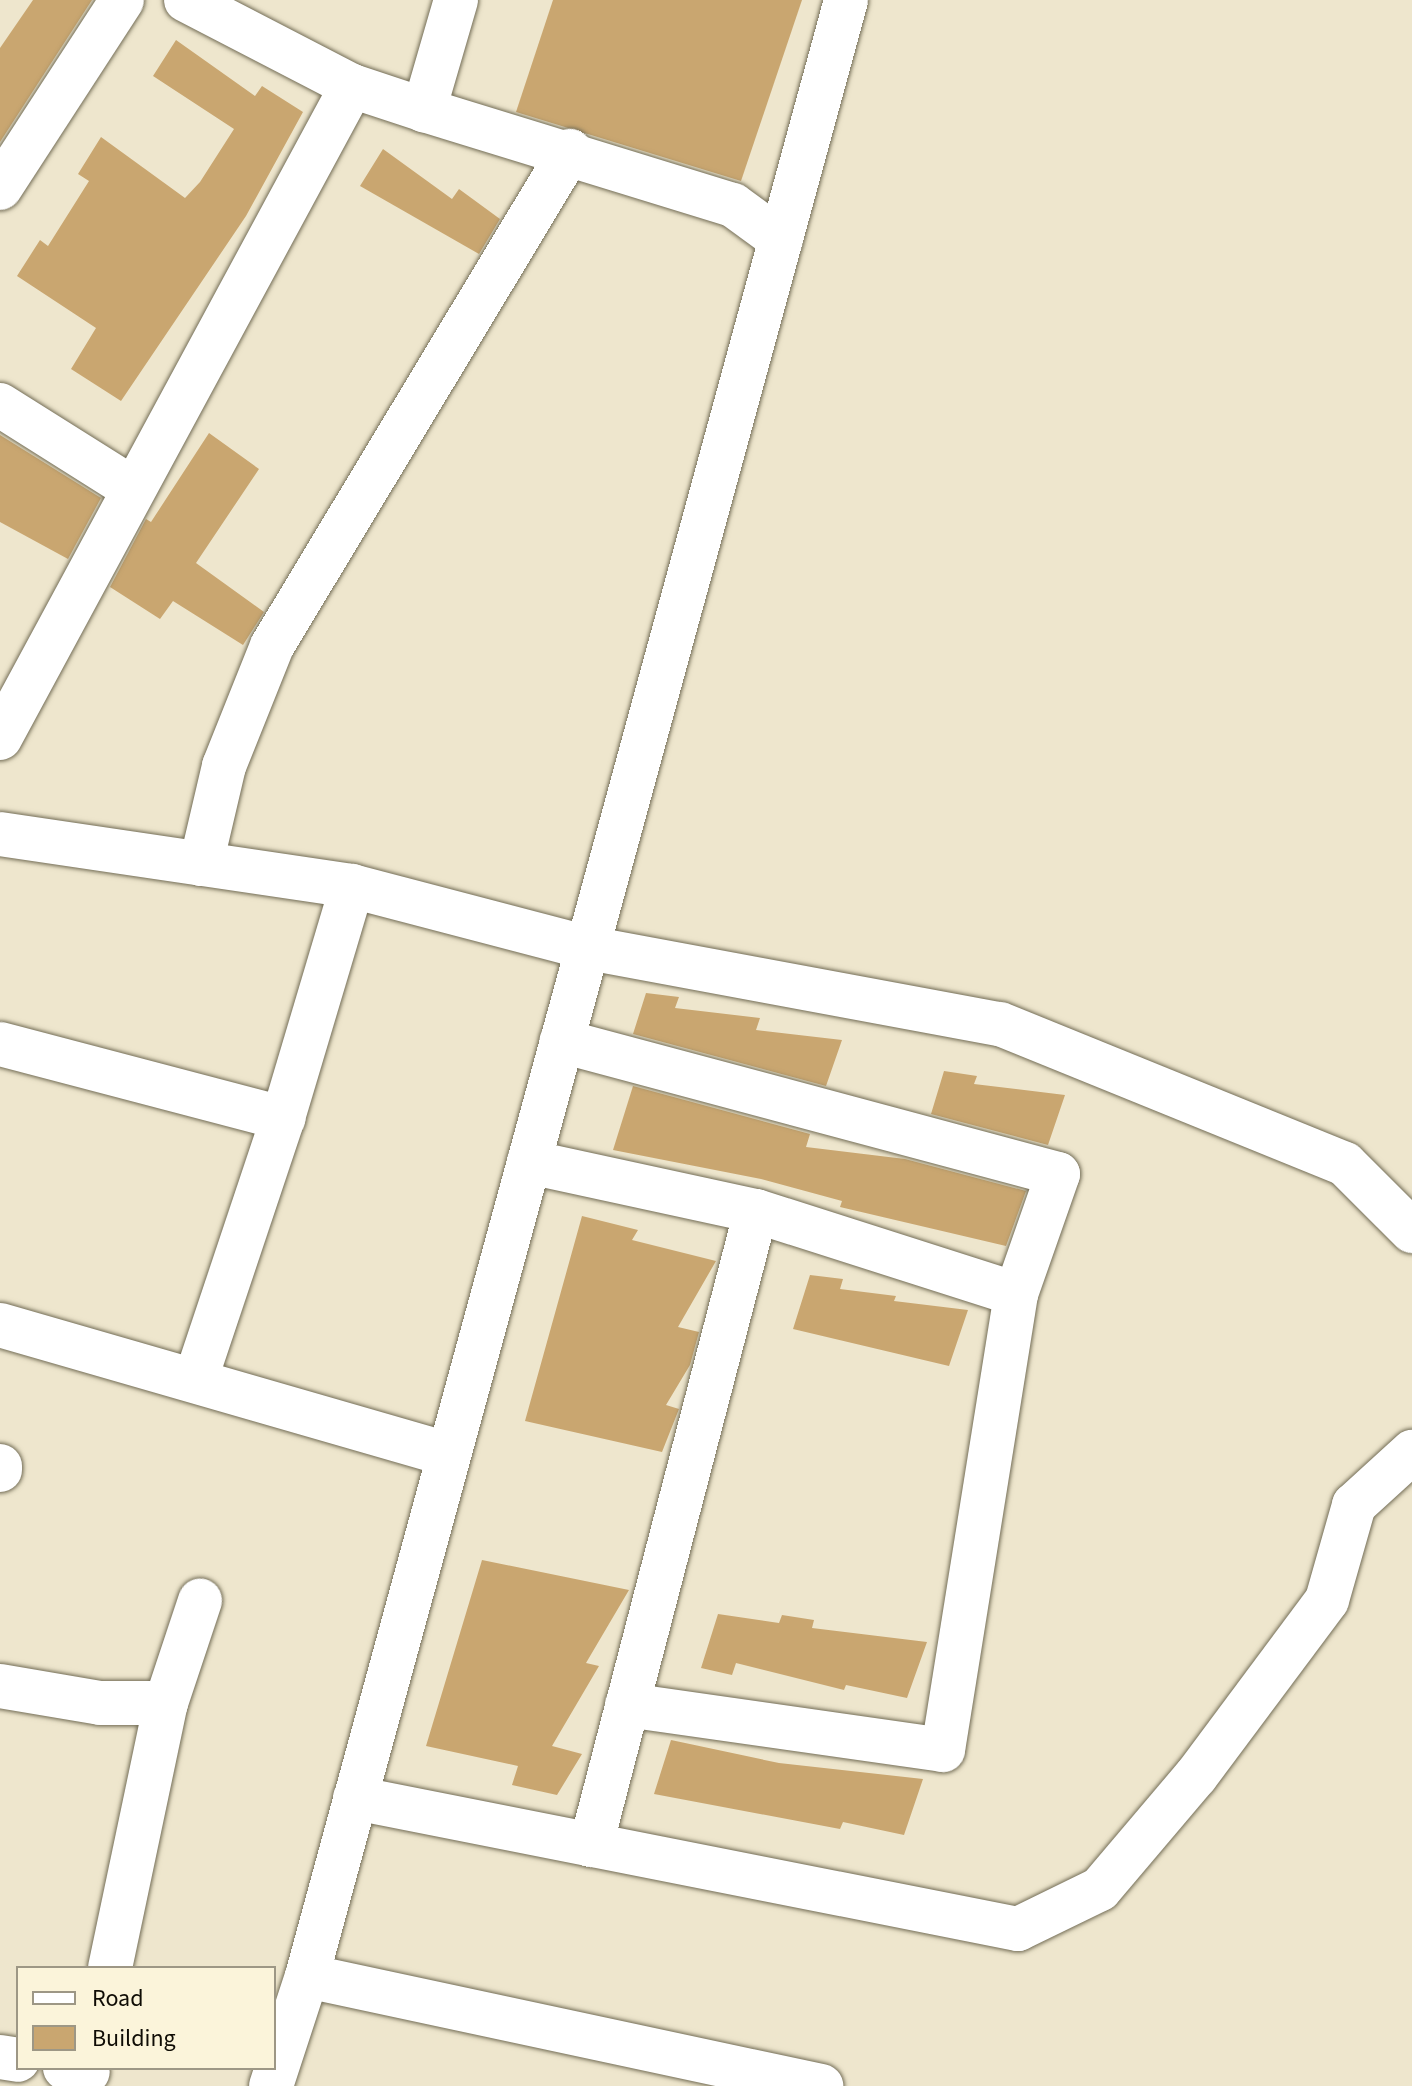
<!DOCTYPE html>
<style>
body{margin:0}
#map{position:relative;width:1412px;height:2086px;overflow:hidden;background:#eee6cd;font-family:"Source Sans 3",sans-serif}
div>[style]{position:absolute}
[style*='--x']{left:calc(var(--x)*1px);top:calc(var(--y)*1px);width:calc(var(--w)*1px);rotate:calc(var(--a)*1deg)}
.building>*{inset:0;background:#c9a670}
.roads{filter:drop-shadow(0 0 2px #736d56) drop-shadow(0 0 2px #736d56)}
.minor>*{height:44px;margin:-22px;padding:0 22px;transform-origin:22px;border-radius:22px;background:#fff}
span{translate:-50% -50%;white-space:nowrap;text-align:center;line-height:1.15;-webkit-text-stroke:7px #fbf4da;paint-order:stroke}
.legend{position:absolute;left:16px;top:1966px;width:260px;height:104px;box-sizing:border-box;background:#fbf4da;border:2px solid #9d9785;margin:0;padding:10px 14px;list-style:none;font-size:24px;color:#0f0c05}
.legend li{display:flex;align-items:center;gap:16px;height:40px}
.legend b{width:40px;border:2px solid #9d9785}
</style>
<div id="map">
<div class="building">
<i style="clip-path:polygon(33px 0,92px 0,0 142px,0 48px)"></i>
<i style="clip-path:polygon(553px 0,802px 0,741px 181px,516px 112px)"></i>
<i style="clip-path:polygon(176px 40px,255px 96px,262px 86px,303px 112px,246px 216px,121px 401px,71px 369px,96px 328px,17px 276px,40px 240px,48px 246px,89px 181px,78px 174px,101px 137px,185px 198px,200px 182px,234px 129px,153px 76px)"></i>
<i style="clip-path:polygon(383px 149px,452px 199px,459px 189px,500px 219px,479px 254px,360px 186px)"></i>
<i style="clip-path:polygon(209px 433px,259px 469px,196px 563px,264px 612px,243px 645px,173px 601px,160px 619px,110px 587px,146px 519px,151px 522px)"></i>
<i style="clip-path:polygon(0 435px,101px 498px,68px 559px,0 522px)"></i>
<i style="clip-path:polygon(646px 993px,679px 997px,675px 1008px,760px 1018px,756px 1030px,842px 1040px,826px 1086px,633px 1034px)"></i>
<i style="clip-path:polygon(944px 1071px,977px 1076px,974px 1084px,1065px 1095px,1048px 1145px,931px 1114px)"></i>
<i style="clip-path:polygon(633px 1086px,810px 1134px,806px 1147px,905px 1159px,1026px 1191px,1006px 1246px,840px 1207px,842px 1201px,761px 1179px,613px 1150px)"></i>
<i style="clip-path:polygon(582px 1216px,638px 1230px,632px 1240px,716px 1261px,678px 1327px,699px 1332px,690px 1365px,666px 1405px,679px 1409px,662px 1452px,525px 1421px)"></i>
<i style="clip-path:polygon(810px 1275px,843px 1279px,840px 1289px,896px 1296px,894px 1301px,968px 1310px,949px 1366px,793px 1329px)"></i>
<i style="clip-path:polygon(482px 1560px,629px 1590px,586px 1663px,599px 1666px,552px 1746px,582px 1754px,557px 1795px,512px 1785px,518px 1766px,426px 1746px)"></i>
<i style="clip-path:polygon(718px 1614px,779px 1623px,782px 1615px,814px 1620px,812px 1628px,927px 1642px,907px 1698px,846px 1685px,844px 1690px,736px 1663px,732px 1675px,701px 1668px)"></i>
<i style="clip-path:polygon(671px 1740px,779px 1763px,923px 1779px,904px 1835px,843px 1822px,840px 1829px,654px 1794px)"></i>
</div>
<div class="roads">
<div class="minor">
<i style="--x:186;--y:0;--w:187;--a:27.4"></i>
<i style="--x:352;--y:86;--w:76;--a:18.4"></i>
<i style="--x:456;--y:0;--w:115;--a:106.2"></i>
<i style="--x:424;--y:110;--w:323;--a:17.1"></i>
<i style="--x:733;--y:205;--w:59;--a:36.1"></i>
<i style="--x:0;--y:188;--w:224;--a:-57"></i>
<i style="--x:0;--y:405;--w:156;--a:32.2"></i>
<i style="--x:0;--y:738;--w:741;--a:-61.64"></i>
<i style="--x:0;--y:834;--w:356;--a:8.4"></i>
<i style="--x:352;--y:886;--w:244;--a:14.7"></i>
<i style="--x:588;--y:948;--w:419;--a:10.5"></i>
<i style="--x:1000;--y:1024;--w:372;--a:22.1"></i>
<i style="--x:1345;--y:1164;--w:95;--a:45"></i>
<i style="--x:201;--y:864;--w:101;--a:-76.8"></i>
<i style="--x:224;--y:766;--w:129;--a:-68.2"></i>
<i style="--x:272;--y:646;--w:578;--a:-58.95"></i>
<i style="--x:0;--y:1044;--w:293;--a:14.7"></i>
<i style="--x:283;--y:1118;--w:274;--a:108.5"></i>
<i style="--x:283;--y:1118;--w:242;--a:-73.4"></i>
<i style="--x:529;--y:1162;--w:232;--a:12.2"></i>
<i style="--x:756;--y:1211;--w:273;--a:17.7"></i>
<i style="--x:1016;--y:1294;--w:127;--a:-70.7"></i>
<i style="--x:1058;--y:1174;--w:514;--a:-164.99"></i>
<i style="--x:0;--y:1325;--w:467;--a:16.1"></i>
<i style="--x:0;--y:1466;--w:4;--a:90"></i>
<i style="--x:0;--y:1686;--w:101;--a:9.6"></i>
<i style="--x:100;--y:1703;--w:66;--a:0"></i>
<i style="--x:166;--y:1703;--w:108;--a:-71.6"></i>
<i style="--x:627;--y:1705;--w:319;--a:8.1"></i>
<i style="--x:943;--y:1750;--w:462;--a:-80.9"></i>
<i style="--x:355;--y:1798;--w:676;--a:11.18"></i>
<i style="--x:1018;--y:1929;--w:91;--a:-26"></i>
<i style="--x:1100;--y:1889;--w:148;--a:-49.7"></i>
<i style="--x:1196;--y:1776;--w:219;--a:-53.3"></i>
<i style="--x:1327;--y:1600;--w:99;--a:-74.1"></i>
<i style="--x:1354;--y:1505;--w:79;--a:-42.4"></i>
<i style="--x:591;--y:1845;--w:655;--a:-75.41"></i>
<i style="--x:110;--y:1968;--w:271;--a:-78.1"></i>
<i style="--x:307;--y:1976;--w:526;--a:12.08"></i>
<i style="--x:0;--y:2057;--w:18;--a:9"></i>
<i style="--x:65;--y:2068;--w:23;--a:10"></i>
<i style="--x:271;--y:2086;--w:116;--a:-71.9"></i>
<i style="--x:307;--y:1976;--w:2048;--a:-74.74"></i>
</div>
</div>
<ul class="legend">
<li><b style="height:10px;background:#fff"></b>Road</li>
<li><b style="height:22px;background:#c9a670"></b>Building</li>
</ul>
</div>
